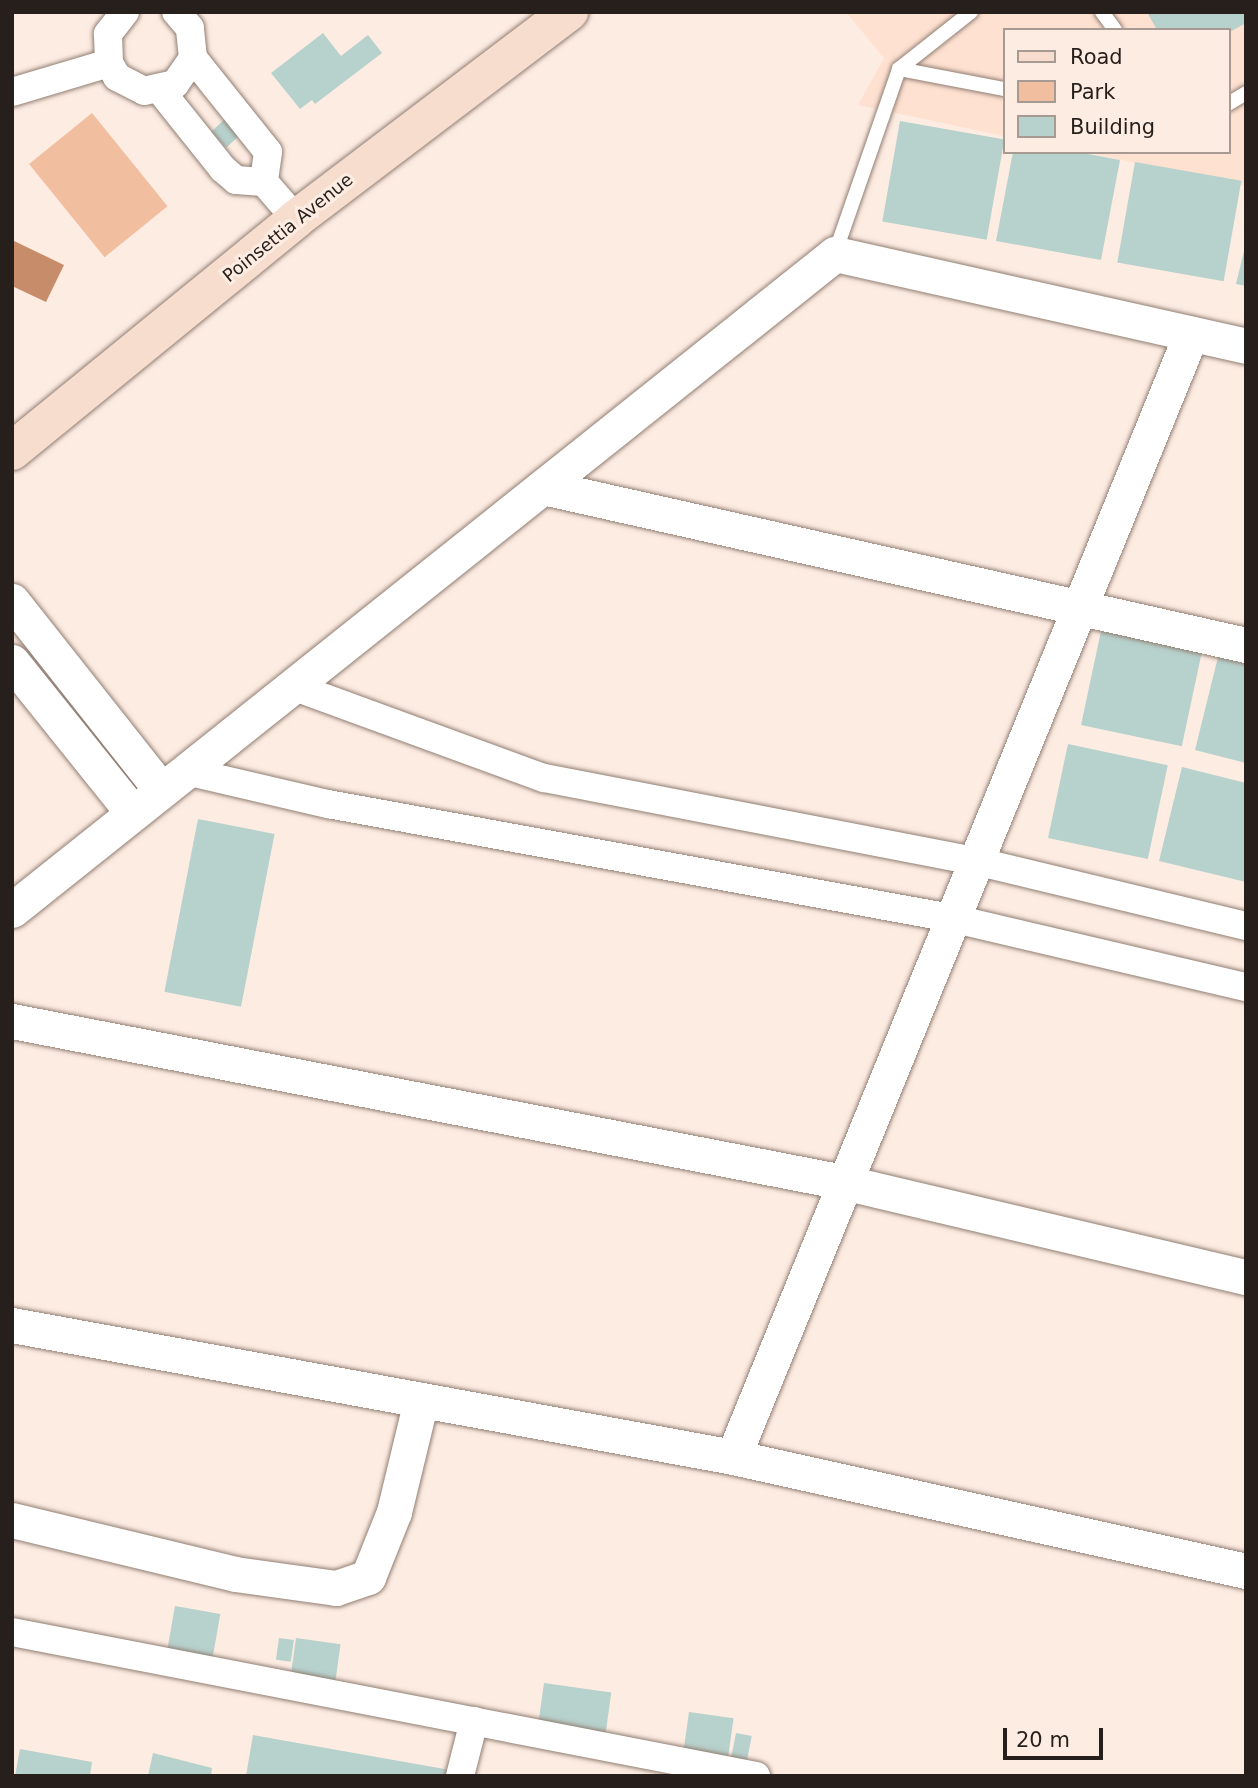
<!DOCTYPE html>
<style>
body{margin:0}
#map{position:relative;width:1258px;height:1788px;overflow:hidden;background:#fdece2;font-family:"DejaVu Sans",sans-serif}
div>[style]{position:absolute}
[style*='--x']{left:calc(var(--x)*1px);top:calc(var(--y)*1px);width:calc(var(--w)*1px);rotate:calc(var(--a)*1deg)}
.built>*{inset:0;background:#fee1d1}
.green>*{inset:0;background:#f2bea0;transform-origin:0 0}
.water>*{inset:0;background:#c78d6b}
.building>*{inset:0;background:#b7d1cc;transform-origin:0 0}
.roads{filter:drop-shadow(0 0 2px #917e73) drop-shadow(0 0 2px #917e73)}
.service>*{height:14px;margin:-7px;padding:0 7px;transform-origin:7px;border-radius:7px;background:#fff}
.minor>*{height:28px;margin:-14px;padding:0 14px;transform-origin:14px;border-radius:14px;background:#fff}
.tertiary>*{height:35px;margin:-17.5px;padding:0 17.5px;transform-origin:17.5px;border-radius:17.5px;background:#fff}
.secondary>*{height:38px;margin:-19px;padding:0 19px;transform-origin:19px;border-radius:19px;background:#f6ddce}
span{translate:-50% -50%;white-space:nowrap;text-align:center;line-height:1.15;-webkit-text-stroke:6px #fdece2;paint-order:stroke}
.street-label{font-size:18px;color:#271f1b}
.frame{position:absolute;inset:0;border:14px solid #271f1b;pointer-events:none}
.legend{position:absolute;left:1003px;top:28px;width:228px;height:126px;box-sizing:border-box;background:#fdece2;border:2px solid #a79a92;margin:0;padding:9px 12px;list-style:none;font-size:21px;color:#271f1b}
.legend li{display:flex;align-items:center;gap:14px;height:35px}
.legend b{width:35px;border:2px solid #a79a92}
.scale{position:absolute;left:1003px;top:1728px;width:100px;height:32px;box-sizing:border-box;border:4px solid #271f1b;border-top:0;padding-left:9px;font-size:21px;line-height:24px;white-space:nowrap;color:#271f1b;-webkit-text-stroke:5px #fdece2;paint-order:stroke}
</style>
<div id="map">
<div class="built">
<i style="clip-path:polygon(846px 12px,1246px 12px,1246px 186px,1084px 152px,1228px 152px,1228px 30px,1004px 30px,1004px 136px,858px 105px,884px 58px)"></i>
</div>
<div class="green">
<i style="left:92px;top:113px;width:120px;height:81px;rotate:51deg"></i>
</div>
<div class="water">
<i style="clip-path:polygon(12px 240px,64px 265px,46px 302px,12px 286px)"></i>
</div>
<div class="building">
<i style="clip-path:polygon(1147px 12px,1246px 12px,1246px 23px,1228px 33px,1157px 30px)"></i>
<i style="clip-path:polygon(323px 33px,341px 56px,368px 35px,382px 53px,315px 104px,312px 100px,300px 109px,271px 73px)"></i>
<i style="left:228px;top:116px;width:22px;height:23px;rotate:47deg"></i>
<i style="left:900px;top:121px;width:106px;height:102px;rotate:10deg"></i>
<i style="clip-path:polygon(1013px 152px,1078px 152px,1120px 160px,1101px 260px,996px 241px)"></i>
<i style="left:1135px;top:162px;width:108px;height:102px;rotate:10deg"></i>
<i style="clip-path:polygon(1245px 247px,1246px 247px,1246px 286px,1236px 284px)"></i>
<i style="left:1101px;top:631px;width:103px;height:96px;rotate:12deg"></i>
<i style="clip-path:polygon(1218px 657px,1246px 663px,1246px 763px,1195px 750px)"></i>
<i style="left:1068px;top:744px;width:102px;height:96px;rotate:12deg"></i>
<i style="clip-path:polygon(1182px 767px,1246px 783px,1246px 882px,1159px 861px)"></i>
<i style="left:198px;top:819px;width:78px;height:176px;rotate:11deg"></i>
<i style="left:175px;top:1606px;width:46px;height:52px;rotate:10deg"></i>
<i style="left:279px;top:1638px;width:15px;height:22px;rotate:8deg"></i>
<i style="left:296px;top:1638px;width:45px;height:46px;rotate:8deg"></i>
<i style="left:544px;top:1683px;width:68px;height:47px;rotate:8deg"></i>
<i style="left:689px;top:1712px;width:45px;height:49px;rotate:8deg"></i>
<i style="left:736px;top:1733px;width:16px;height:27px;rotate:11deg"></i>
<i style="clip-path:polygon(253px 1735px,450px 1770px,449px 1776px,246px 1776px)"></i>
<i style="clip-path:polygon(20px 1749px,92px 1762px,90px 1776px,15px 1776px)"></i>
<i style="clip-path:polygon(153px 1753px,212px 1768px,211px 1776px,148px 1776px)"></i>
</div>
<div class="roads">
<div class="service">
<i style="--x:1102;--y:12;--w:22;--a:54"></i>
<i style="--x:899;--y:69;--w:107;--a:10.8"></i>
<i style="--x:1228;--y:104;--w:21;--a:-31"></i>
<i style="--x:835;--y:253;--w:195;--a:-70.8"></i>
<i style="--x:899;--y:69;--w:92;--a:-38.4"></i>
</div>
<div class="minor">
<i style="--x:125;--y:12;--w:28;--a:128"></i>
<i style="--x:108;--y:34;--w:29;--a:88"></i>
<i style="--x:109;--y:63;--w:16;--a:60"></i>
<i style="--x:117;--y:77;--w:30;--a:27"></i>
<i style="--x:144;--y:91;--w:32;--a:-13"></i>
<i style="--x:175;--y:84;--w:32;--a:-55"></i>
<i style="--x:193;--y:58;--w:30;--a:-96"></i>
<i style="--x:190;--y:28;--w:21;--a:-131"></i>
<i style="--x:193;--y:58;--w:120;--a:51.4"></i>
<i style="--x:268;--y:152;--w:30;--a:98"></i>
<i style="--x:160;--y:90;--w:101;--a:51.4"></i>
<i style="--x:223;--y:169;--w:17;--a:40"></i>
<i style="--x:236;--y:180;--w:28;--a:4"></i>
<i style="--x:264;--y:182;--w:49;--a:49.1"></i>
<i style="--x:12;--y:92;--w:101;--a:-16.6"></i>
<i style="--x:292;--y:686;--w:268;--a:20.1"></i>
<i style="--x:544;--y:778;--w:439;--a:10.9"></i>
<i style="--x:975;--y:861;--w:279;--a:13.5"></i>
<i style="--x:186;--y:771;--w:146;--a:13.1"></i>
<i style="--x:328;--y:804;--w:633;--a:10.37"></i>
<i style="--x:951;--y:918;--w:303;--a:13.2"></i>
<i style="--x:12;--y:1632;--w:758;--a:10.95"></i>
<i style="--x:460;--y:1776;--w:57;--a:-75.7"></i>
</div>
<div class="tertiary">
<i style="--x:543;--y:487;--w:721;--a:12.67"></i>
<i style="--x:12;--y:601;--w:241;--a:51.7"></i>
<i style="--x:12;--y:662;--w:193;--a:51.3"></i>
<i style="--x:12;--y:910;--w:1052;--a:-38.56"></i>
<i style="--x:835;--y:254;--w:421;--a:12.6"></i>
<i style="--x:12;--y:1021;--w:846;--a:10.96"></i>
<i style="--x:843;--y:1182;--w:414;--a:13.3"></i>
<i style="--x:12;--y:1325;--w:733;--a:10.37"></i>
<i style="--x:733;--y:1457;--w:526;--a:12.53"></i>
<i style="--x:733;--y:1457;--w:1213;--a:-67.81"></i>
<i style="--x:12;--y:1520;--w:229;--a:13.6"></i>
<i style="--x:235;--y:1574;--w:102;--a:7.9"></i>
<i style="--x:336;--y:1588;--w:34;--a:-19"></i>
<i style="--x:368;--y:1577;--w:70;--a:-68.2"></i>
<i style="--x:394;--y:1512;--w:115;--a:-76.4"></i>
</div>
<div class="secondary">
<i style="--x:12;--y:451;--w:367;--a:-39.2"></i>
<i style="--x:296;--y:219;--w:343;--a:-37.2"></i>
</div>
</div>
<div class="street-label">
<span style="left:288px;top:228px;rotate:-39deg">Poinsettia Avenue</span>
</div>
<div class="frame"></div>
<ul class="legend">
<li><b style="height:9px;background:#f6ddce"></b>Road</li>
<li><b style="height:19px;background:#f2bea0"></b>Park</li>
<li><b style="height:19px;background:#b7d1cc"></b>Building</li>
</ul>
<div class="scale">20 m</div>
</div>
